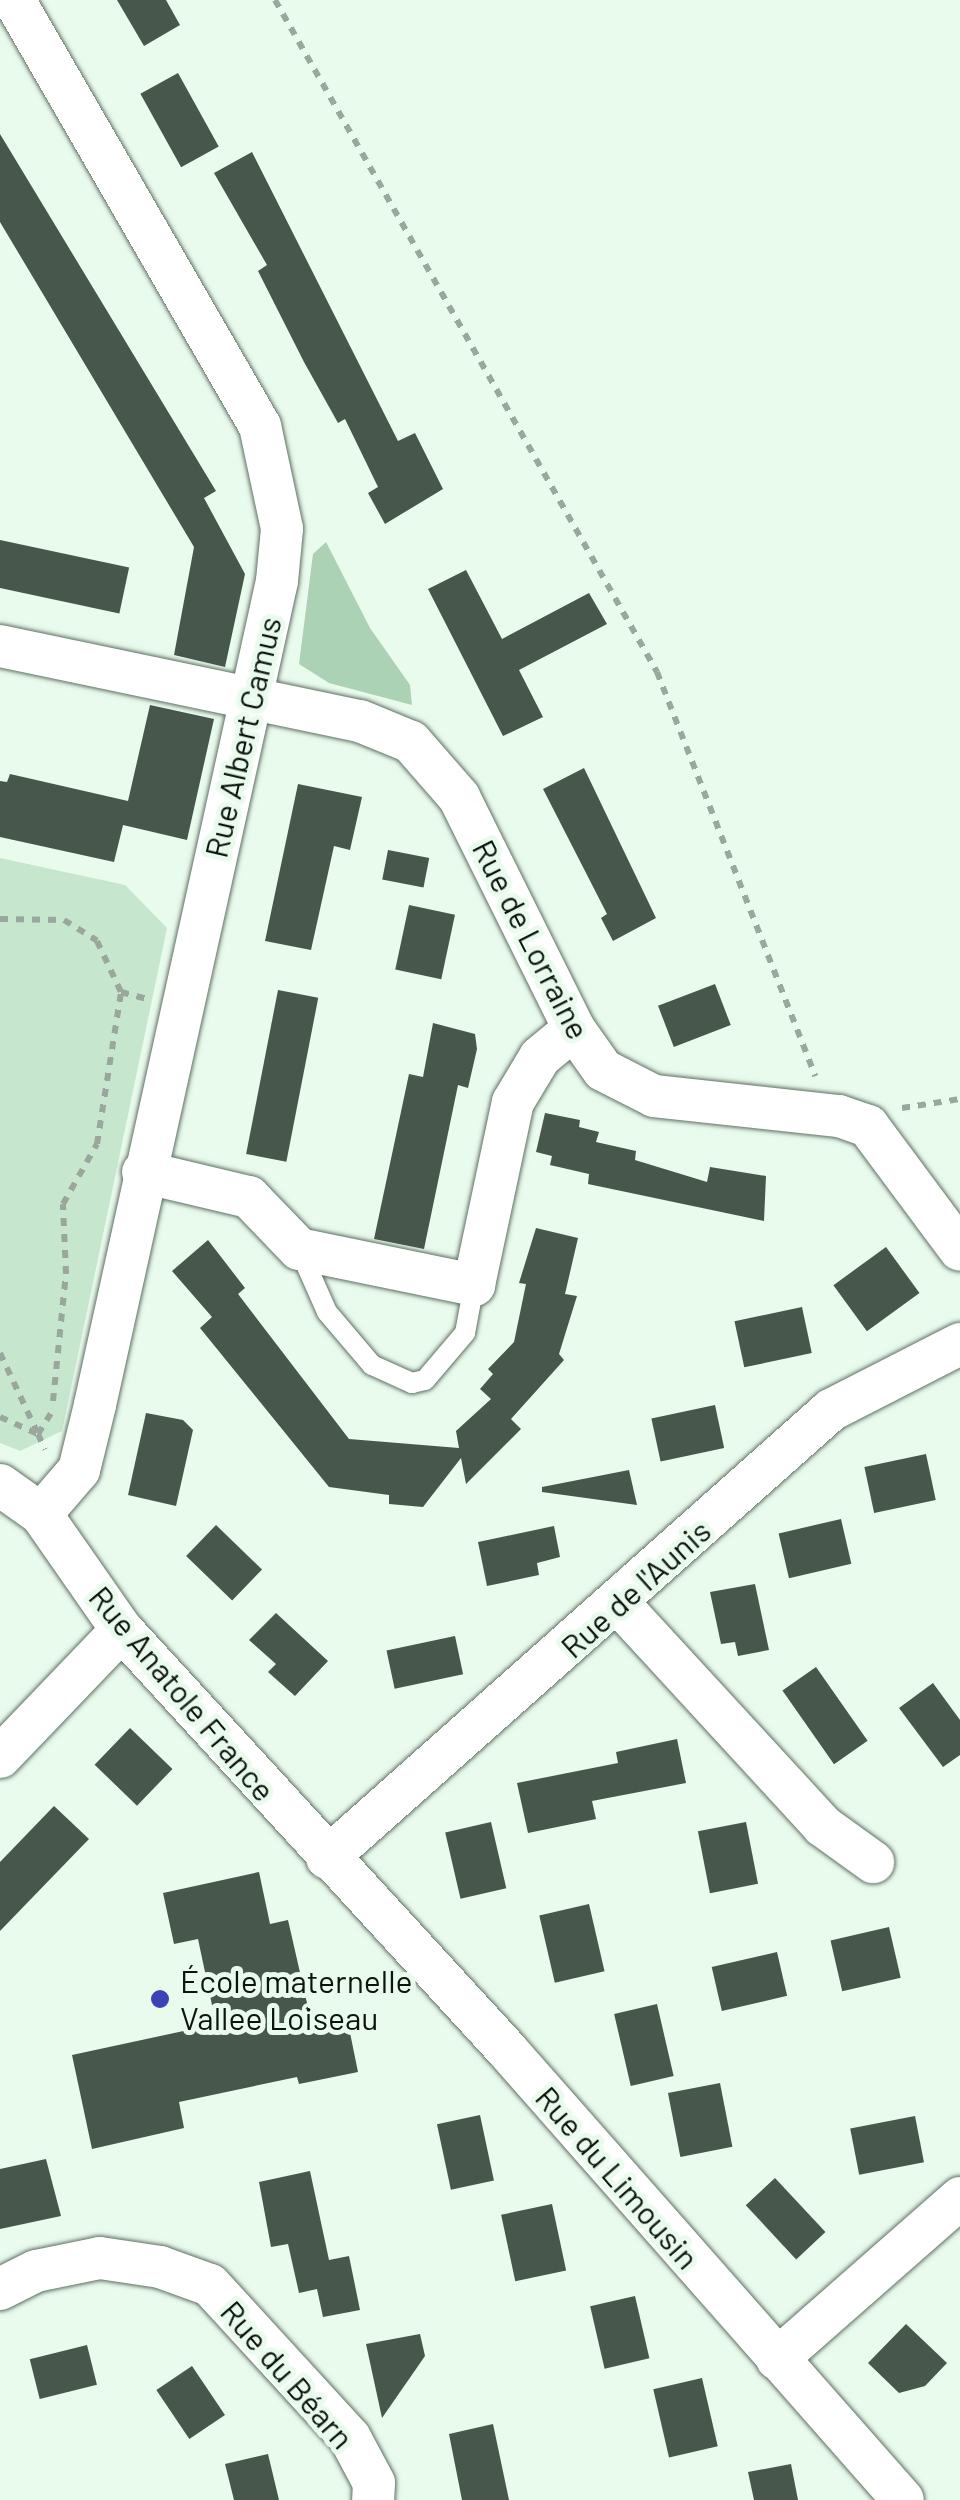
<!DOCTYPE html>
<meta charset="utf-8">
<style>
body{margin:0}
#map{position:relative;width:960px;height:2500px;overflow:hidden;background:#e8fbec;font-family:Barlow,sans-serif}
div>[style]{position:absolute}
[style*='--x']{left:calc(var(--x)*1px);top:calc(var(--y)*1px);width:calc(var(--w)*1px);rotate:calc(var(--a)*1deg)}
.green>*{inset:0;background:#c6e6cd}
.forest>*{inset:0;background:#abd2b4}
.building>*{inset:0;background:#47574b;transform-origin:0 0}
.path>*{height:6px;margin-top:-3px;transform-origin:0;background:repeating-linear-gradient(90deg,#99a79c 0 8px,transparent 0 16px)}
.roads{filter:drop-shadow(0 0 2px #5f7063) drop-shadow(0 0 2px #5f7063)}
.service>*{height:20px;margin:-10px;padding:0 10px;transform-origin:10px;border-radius:10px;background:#fff}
.minor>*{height:42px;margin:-21px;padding:0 21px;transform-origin:21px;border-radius:21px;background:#fff}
.dots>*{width:28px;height:28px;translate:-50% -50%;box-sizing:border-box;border:5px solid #e8fbec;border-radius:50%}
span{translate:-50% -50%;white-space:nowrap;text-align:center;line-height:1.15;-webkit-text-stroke:10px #e8fbec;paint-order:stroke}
.street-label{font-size:32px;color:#0d130e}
.poi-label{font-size:32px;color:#0d130e}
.left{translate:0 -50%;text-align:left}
</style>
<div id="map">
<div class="green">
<i style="clip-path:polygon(0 858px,125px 885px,167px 928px,62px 1431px,20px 1451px,0 1443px)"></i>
</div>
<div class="forest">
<i style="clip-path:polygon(326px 542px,370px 628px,410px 685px,412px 705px,329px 683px,299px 664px,313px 554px)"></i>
</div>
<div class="building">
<i style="clip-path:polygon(117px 0,166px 0,180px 25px,144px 46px)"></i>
<i style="left:178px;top:73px;width:84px;height:43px;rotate:61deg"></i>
<i style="clip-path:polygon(0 134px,216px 491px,204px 498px,245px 574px,225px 667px,174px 655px,194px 547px,0 222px)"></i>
<i style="clip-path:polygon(252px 152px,398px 441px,415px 433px,443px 489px,385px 524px,368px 493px,378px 487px,345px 419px,338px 423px,304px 362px,258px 271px,267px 265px,214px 173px)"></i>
<i style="left:0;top:540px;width:132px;height:47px;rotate:12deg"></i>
<i style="clip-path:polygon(466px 570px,502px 639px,589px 593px,607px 624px,519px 670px,543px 717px,503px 736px,428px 589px)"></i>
<i style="clip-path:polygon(150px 705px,214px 719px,187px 840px,123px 825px,114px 862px,0 837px,0 781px,7px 782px,10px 774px,128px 801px)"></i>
<i style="clip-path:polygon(584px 768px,656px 918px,613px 941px,601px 918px,607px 914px,543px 789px)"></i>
<i style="clip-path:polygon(298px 784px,362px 797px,350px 850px,334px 846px,311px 950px,265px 941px)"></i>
<i style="left:388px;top:850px;width:42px;height:30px;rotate:11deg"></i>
<i style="left:409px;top:905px;width:47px;height:66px;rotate:12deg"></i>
<i style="left:715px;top:984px;width:44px;height:61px;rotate:69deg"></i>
<i style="left:278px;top:990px;width:41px;height:167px;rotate:11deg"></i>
<i style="clip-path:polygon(433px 1023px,475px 1034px,477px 1049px,468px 1088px,458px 1085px,424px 1249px,374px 1239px,409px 1074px,423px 1077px)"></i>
<i style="clip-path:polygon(545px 1113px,580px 1120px,579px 1127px,599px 1132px,596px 1142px,636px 1151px,635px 1160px,707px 1182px,710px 1167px,766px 1176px,764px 1221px,588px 1184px,589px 1174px,550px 1165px,552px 1156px,536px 1152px)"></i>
<i style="clip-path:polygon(536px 1228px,578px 1238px,565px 1294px,577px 1296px,559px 1354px,564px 1360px,511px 1419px,521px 1429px,466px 1484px,461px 1458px,423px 1507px,389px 1504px,389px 1495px,329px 1487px,200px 1328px,212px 1317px,172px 1271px,208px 1240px,245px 1288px,238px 1294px,349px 1439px,459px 1448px,456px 1431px,491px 1399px,480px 1389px,493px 1374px,488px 1369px,514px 1342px,526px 1284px,519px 1283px)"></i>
<i style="left:886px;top:1247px;width:57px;height:65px;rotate:54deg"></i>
<i style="left:802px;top:1307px;width:47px;height:69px;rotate:78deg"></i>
<i style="left:715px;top:1405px;width:44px;height:65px;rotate:78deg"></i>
<i style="clip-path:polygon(146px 1413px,183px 1420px,193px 1430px,176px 1506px,128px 1495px)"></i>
<i style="left:926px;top:1454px;width:47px;height:63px;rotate:78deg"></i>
<i style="clip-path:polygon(629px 1470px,637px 1505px,542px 1492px,542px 1487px)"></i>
<i style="left:841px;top:1519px;width:46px;height:64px;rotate:77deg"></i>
<i style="left:216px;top:1525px;width:64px;height:43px;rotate:44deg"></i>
<i style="clip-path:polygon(554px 1526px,560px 1557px,537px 1563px,539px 1575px,487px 1586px,478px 1542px)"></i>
<i style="clip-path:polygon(755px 1584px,769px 1650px,738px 1656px,735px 1642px,721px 1644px,710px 1592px)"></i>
<i style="clip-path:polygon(276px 1613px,328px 1661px,295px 1696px,268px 1672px,276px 1664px,249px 1640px)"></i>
<i style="left:455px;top:1636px;width:39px;height:70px;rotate:78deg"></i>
<i style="left:816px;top:1667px;width:90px;height:41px;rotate:55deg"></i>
<i style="clip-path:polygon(933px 1683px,960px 1720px,960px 1755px,943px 1767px,899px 1708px)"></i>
<i style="left:130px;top:1728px;width:59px;height:51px;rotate:44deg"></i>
<i style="clip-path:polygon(677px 1739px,686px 1783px,592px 1801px,596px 1819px,528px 1833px,517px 1783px,618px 1763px,616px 1752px)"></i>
<i style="clip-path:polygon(54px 1806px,89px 1839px,0 1931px,0 1862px)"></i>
<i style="left:491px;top:1822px;width:68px;height:47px;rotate:77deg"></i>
<i style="left:746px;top:1822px;width:63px;height:49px;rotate:79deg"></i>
<i style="clip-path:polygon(259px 1872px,270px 1924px,288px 1920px,312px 2025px,347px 2018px,358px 2072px,299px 2084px,297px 2077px,179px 2102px,184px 2128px,92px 2149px,72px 2055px,216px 2024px,198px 1939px,174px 1944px,163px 1893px)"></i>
<i style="left:589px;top:1904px;width:69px;height:51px;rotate:77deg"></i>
<i style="left:889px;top:1927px;width:52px;height:60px;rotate:77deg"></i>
<i style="left:777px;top:1952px;width:45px;height:67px;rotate:77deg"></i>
<i style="left:657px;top:2004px;width:74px;height:44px;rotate:77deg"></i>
<i style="left:720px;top:2083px;width:65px;height:53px;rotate:79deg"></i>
<i style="left:480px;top:2115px;width:67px;height:44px;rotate:78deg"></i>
<i style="left:915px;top:2116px;width:47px;height:66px;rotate:79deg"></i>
<i style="clip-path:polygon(46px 2159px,61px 2216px,0 2229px,0 2169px)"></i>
<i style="clip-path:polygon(310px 2171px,329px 2260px,349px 2256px,360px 2310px,323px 2317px,317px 2289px,299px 2293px,288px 2244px,271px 2247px,259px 2182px)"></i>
<i style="left:775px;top:2178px;width:74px;height:40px;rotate:47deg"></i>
<i style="left:552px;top:2204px;width:68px;height:52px;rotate:78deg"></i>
<i style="left:635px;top:2296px;width:64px;height:46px;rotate:77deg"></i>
<i style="clip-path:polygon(906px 2324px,947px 2363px,925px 2386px,899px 2393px,868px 2363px)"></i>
<i style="clip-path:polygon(420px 2334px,425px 2356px,382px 2418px,366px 2344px)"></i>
<i style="left:87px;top:2345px;width:41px;height:59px;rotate:76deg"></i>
<i style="left:192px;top:2366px;width:59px;height:43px;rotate:56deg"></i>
<i style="left:702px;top:2378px;width:70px;height:50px;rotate:77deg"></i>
<i style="clip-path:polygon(493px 2424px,509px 2500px,462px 2500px,449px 2434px)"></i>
<i style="clip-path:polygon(268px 2454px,279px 2500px,234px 2500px,225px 2464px)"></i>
<i style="clip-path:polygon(791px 2464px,798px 2500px,754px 2500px,748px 2472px)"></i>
</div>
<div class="path">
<i style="--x:275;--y:0;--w:773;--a:60.38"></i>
<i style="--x:657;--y:672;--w:434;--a:68.6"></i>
<i style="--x:0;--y:919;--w:64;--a:0.9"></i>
<i style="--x:64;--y:920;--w:39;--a:32"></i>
<i style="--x:97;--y:941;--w:56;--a:64.8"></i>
<i style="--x:121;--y:992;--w:28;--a:15"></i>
<i style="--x:902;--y:1108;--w:59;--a:-8.8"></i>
<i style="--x:0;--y:1353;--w:89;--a:64.9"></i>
<i style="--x:38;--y:1434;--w:25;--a:-58"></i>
<i style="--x:53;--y:1401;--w:128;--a:-84.2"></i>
<i style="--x:66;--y:1274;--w:70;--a:-92.5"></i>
<i style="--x:63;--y:1204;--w:69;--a:-60.5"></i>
<i style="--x:97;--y:1144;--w:154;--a:-81"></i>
<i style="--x:0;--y:1417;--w:42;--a:24.1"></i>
<i style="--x:38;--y:1434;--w:17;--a:66"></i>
</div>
<div class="roads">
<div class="service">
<i style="--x:300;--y:1251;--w:67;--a:66.1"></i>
<i style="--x:327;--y:1312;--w:70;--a:49.7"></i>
<i style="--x:372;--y:1365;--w:44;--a:24.2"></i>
<i style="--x:412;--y:1383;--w:13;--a:-13"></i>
<i style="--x:425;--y:1380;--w:62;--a:-49.6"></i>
<i style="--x:465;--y:1333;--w:49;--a:-79.4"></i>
</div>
<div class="minor">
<i style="--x:14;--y:0;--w:492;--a:60"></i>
<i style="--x:260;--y:426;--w:105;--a:77.9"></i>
<i style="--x:282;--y:529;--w:52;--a:95.5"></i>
<i style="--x:277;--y:581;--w:844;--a:102.46"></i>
<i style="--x:95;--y:1405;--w:67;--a:103.8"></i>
<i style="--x:79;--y:1470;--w:58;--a:130.8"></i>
<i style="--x:0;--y:646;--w:368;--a:11.8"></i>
<i style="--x:360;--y:721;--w:55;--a:22.4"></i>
<i style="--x:411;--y:742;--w:73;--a:48.9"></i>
<i style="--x:459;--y:797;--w:259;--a:63.6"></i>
<i style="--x:574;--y:1029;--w:50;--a:54.7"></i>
<i style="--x:603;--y:1070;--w:57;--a:27"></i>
<i style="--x:654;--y:1096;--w:186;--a:6.2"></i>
<i style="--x:839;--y:1116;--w:31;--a:19"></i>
<i style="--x:868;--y:1126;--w:154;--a:53.4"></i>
<i style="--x:143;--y:1172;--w:109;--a:13.3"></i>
<i style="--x:249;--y:1197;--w:72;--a:46.1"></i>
<i style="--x:299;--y:1249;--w:179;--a:11.6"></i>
<i style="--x:474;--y:1285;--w:187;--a:-78"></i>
<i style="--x:513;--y:1102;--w:52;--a:-59"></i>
<i style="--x:540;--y:1057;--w:44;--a:-39.5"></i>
<i style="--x:0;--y:1485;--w:50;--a:35.3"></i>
<i style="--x:41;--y:1514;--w:141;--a:55.1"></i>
<i style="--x:122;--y:1630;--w:570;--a:47.49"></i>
<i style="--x:507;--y:2050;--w:599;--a:48.65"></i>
<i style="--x:619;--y:1604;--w:301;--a:47.4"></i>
<i style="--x:823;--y:1826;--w:62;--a:35.8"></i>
<i style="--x:0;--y:1757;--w:176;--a:-46.2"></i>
<i style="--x:327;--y:1858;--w:674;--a:-41.63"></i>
<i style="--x:831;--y:1410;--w:145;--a:-27.1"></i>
<i style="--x:0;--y:2289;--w:40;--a:-26.6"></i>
<i style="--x:36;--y:2271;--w:65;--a:-11.5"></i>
<i style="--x:100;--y:2258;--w:61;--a:8.5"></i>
<i style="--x:160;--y:2267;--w:53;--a:19.8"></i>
<i style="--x:210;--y:2285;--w:207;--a:47.5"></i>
<i style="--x:350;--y:2438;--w:51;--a:61.9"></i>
<i style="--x:374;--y:2483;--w:17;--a:93"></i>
<i style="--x:777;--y:2359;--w:244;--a:-41.3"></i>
</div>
</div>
<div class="dots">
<i style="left:160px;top:1999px;background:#3c43b7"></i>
</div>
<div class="street-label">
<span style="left:242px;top:737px;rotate:-77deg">Rue Albert Camus</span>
<span style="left:532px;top:939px;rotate:63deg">Rue de Lorraine</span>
<span style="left:635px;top:1588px;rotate:-42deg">Rue de l'Aunis</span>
<span style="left:183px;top:1693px;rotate:50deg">Rue Anatole France</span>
<span style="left:618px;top:2177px;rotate:49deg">Rue du Limousin</span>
<span style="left:288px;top:2374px;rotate:49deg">Rue du Béarn</span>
</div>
<div class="poi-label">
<span class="left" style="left:180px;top:1999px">École maternelle<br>Vallee Loiseau</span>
</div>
</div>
